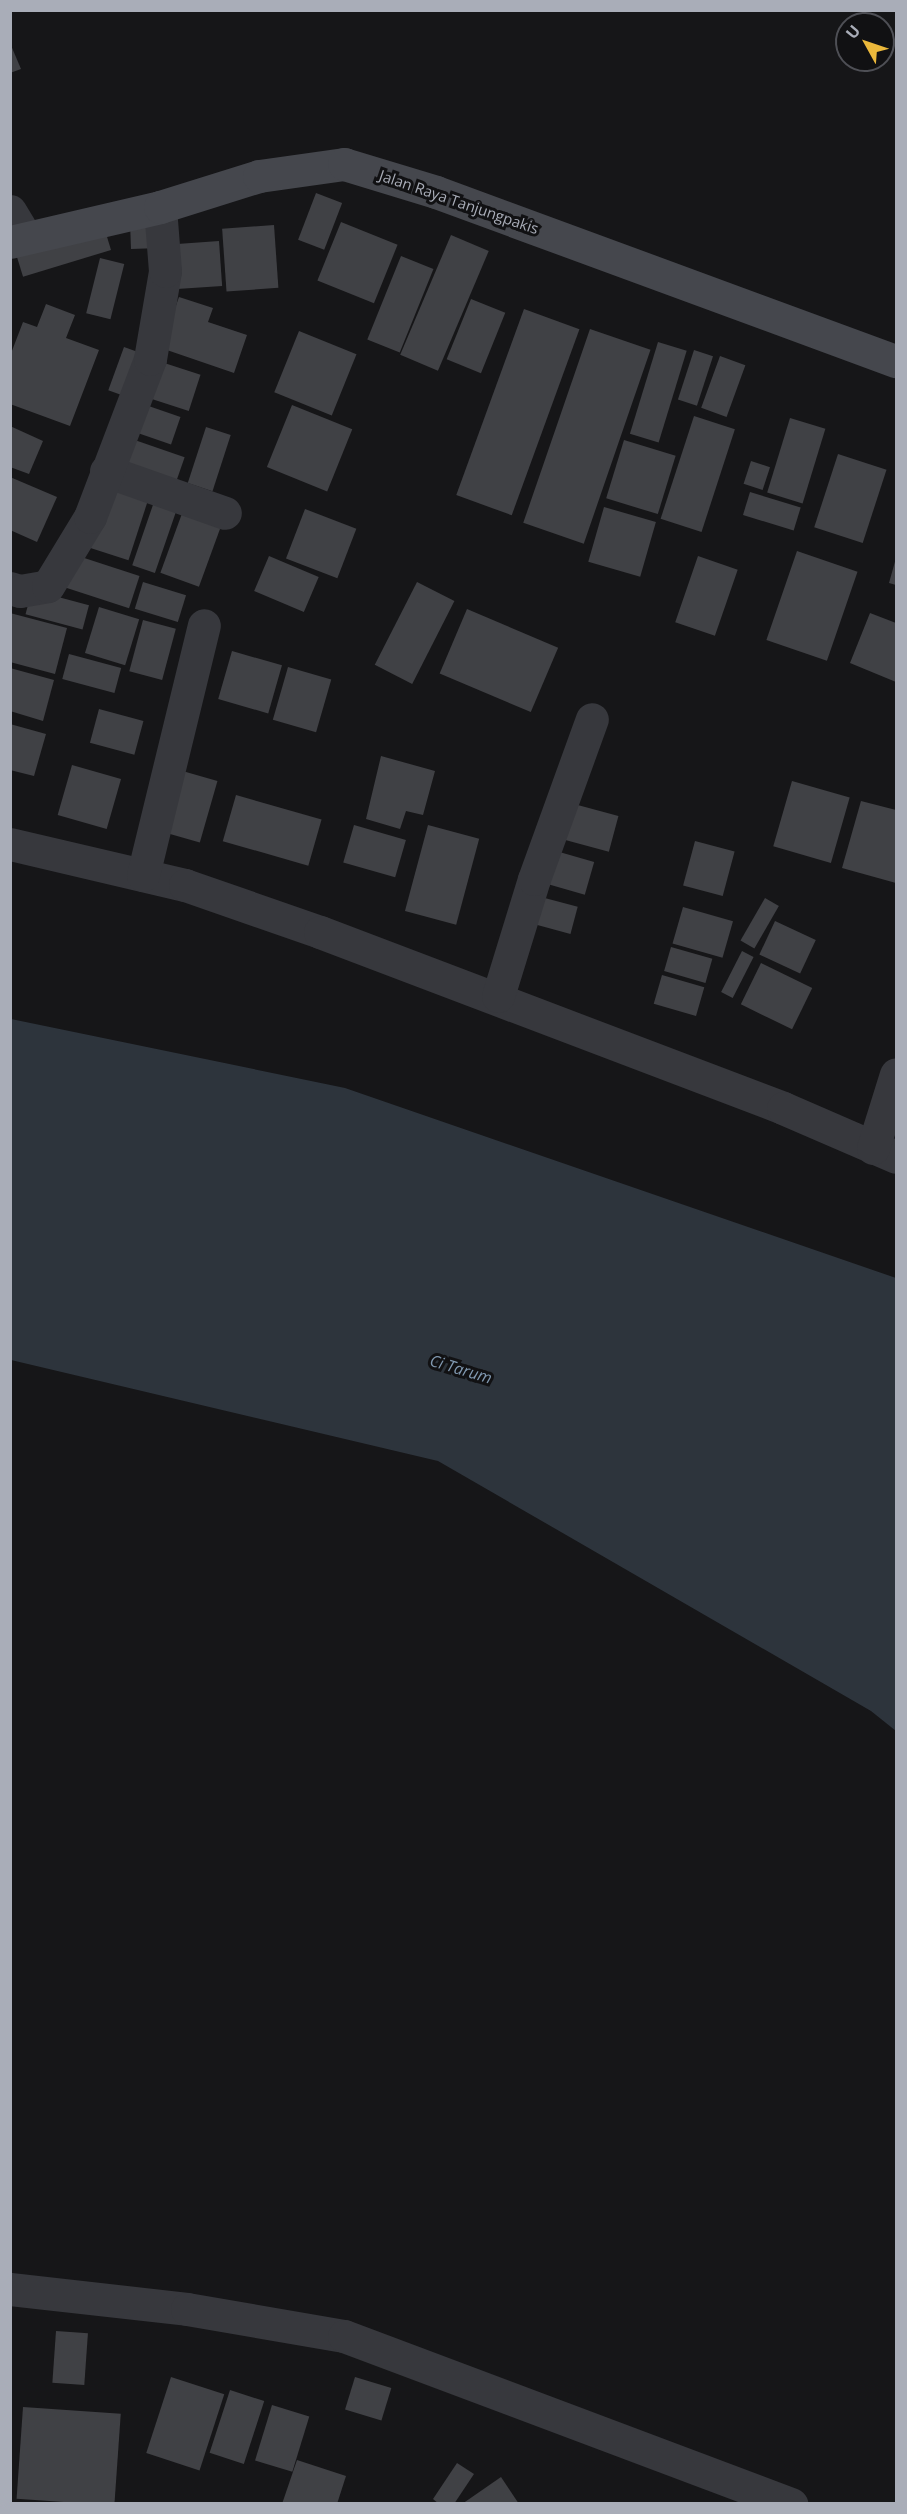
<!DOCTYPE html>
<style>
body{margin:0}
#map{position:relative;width:907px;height:2514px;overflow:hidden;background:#161618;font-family:"Open Sans",sans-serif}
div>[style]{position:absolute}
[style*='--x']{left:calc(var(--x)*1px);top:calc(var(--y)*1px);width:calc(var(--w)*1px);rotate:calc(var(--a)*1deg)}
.water>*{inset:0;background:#2d343c}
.building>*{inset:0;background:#404145;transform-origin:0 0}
.street>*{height:33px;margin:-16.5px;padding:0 16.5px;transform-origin:16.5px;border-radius:16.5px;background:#37383d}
.secondary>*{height:33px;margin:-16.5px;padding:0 16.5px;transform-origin:16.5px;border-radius:16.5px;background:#45474d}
span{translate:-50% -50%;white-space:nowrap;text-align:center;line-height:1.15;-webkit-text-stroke:6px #111113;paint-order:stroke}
.street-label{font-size:15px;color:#a9adb8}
.water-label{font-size:16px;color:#8199b1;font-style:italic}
.frame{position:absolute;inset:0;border:12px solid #a9adb8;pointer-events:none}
.north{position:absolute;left:835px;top:12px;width:60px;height:60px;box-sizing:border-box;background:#111113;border:2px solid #4e4f55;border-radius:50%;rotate:310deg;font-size:16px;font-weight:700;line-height:24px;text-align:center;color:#a9adb8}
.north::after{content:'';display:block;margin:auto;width:21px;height:27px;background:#ebb83b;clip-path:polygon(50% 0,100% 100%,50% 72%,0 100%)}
</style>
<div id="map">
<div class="water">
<i style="clip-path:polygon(11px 1019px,345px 1088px,896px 1278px,896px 1731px,871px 1711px,438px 1461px,11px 1360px)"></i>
</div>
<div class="building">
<i style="clip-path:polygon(10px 43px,21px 69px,10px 73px)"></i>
<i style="left:316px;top:193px;width:28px;height:50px;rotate:21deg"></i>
<i style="left:159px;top:220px;width:28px;height:29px;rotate:88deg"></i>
<i style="left:341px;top:222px;width:61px;height:63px;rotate:22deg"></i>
<i style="left:274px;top:225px;width:63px;height:52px;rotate:86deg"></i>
<i style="left:104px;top:227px;width:24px;height:92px;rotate:73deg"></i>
<i style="left:451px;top:235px;width:41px;height:130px;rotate:23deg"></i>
<i style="left:219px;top:241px;width:45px;height:49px;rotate:86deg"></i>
<i style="left:401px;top:256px;width:35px;height:90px;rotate:22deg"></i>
<i style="left:100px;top:258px;width:25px;height:57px;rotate:14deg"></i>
<i style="clip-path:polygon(179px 297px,213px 308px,208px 322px,247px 335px,234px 373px,161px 348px)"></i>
<i style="left:471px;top:299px;width:37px;height:65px;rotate:22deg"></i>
<i style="clip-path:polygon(46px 304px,75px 315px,66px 338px,99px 350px,70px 426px,10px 404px,10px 356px,23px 322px,37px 327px)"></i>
<i style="left:524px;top:309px;width:59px;height:198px;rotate:20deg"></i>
<i style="left:590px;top:329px;width:64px;height:205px;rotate:19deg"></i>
<i style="left:299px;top:331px;width:62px;height:66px;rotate:22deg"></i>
<i style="left:658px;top:342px;width:30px;height:96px;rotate:17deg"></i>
<i style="left:124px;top:347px;width:20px;height:46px;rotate:20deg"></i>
<i style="left:694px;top:350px;width:20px;height:52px;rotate:18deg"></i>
<i style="left:720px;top:356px;width:27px;height:55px;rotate:20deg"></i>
<i style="left:152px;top:359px;width:51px;height:38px;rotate:18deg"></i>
<i style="left:137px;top:402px;width:46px;height:29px;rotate:19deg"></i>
<i style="left:292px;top:405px;width:65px;height:67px;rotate:22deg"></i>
<i style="left:694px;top:416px;width:43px;height:108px;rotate:18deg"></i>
<i style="left:790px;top:418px;width:37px;height:78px;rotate:17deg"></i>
<i style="clip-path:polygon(10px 426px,43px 441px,29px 474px,10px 467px)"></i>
<i style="left:206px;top:427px;width:26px;height:59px;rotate:18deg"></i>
<i style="left:126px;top:437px;width:62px;height:25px;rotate:19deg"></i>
<i style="left:624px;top:440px;width:54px;height:61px;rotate:17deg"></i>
<i style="left:838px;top:454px;width:51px;height:77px;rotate:18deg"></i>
<i style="left:751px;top:461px;width:20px;height:24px;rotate:18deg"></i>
<i style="clip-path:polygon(10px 477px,57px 497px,37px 542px,10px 530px)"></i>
<i style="left:107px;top:484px;width:44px;height:66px;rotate:18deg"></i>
<i style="left:750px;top:492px;width:53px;height:24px;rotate:17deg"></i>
<i style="left:155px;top:499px;width:24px;height:70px;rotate:19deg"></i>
<i style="left:604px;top:507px;width:54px;height:57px;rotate:16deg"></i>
<i style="left:184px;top:508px;width:41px;height:69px;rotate:20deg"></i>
<i style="left:305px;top:509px;width:55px;height:53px;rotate:21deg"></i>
<i style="left:797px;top:551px;width:64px;height:94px;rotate:19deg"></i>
<i style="left:72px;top:554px;width:71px;height:34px;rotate:18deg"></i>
<i style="left:269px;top:556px;width:54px;height:38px;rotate:23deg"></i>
<i style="left:698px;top:556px;width:42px;height:70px;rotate:19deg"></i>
<i style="clip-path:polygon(896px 558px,896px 585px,889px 583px)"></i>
<i style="left:143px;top:582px;width:45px;height:28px;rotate:17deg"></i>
<i style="left:417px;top:582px;width:42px;height:93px;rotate:27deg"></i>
<i style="left:32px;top:590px;width:59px;height:25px;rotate:15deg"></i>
<i style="left:99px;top:607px;width:42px;height:48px;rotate:17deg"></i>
<i style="left:467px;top:609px;width:99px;height:70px;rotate:23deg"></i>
<i style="clip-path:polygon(10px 613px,67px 628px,55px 674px,10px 662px)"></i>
<i style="clip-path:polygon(870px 613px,896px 623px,896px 682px,850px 663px)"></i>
<i style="left:143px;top:620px;width:34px;height:53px;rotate:15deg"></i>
<i style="left:232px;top:651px;width:52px;height:50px;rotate:16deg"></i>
<i style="left:69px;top:654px;width:54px;height:26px;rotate:15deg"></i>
<i style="left:288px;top:667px;width:45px;height:55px;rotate:16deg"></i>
<i style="clip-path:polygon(10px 668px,54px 680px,43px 721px,10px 711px)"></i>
<i style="left:99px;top:709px;width:46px;height:35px;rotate:15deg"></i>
<i style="clip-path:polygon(10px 724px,46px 734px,34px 776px,10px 770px)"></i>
<i style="clip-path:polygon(381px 756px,435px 771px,423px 815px,406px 811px,400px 829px,366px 819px)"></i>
<i style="left:72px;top:765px;width:51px;height:52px;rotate:16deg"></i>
<i style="left:179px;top:770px;width:40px;height:64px;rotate:16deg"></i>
<i style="left:792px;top:781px;width:60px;height:68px;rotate:16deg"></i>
<i style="left:236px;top:795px;width:89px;height:48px;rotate:16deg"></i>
<i style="clip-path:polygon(861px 801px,896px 810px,896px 883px,842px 868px)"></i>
<i style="left:574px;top:804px;width:46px;height:37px;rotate:15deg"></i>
<i style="left:354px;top:825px;width:54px;height:39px;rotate:16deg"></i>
<i style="left:428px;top:825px;width:53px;height:89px;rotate:15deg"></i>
<i style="left:695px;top:841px;width:41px;height:46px;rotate:15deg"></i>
<i style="left:549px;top:849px;width:47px;height:34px;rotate:16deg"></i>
<i style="left:541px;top:897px;width:38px;height:28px;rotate:15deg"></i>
<i style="left:765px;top:898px;width:16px;height:49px;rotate:30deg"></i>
<i style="left:683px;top:907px;width:52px;height:38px;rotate:16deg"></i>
<i style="left:775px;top:921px;width:45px;height:37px;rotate:25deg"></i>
<i style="left:671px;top:947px;width:43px;height:25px;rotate:16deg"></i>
<i style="left:742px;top:951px;width:13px;height:46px;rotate:27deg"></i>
<i style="left:761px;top:963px;width:57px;height:46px;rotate:26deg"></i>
<i style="left:662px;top:975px;width:44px;height:30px;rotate:16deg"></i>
<i style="left:56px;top:2331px;width:32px;height:52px;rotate:4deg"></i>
<i style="left:171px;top:2377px;width:56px;height:80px;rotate:18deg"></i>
<i style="left:355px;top:2377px;width:38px;height:34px;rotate:17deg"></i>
<i style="left:230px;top:2390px;width:36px;height:66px;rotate:18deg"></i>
<i style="left:272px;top:2405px;width:39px;height:58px;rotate:17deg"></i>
<i style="left:23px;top:2407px;width:98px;height:92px;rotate:4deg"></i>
<i style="clip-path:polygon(297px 2460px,346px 2476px,337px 2504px,282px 2504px)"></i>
<i style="clip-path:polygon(457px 2463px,474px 2474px,454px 2504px,439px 2504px,433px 2499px)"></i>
<i style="clip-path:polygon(501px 2477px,519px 2504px,462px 2504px)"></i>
</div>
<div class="street">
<i style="--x:10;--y:211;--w:29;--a:59"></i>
<i style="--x:106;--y:471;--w:126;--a:19.4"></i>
<i style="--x:10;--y:588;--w:10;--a:17"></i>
<i style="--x:20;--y:591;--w:28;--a:-10"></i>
<i style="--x:48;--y:586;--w:81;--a:-58.7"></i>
<i style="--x:90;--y:517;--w:169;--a:-69.2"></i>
<i style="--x:150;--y:359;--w:89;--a:-80.3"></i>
<i style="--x:165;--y:271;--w:64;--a:-94.5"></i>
<i style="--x:10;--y:844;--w:180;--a:13.2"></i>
<i style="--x:185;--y:885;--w:143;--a:19.2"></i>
<i style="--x:320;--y:932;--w:495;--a:20.8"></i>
<i style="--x:783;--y:1108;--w:123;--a:23.4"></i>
<i style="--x:143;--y:875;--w:257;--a:-76.3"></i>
<i style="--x:498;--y:996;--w:122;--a:-72.9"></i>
<i style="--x:534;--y:879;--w:170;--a:-70.1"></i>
<i style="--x:873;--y:1148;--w:77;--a:-72.7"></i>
<i style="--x:10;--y:2289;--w:178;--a:6.4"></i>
<i style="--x:187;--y:2309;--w:159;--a:9.8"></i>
<i style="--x:344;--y:2336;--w:478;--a:20.6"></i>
</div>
<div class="secondary">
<i style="--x:10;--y:242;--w:154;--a:-13.1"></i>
<i style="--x:160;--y:207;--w:104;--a:-17.4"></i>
<i style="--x:259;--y:176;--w:86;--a:-8"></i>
<i style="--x:344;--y:164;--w:96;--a:16.9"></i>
<i style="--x:436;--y:192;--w:490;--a:20.2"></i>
</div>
<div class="street-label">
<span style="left:459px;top:202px;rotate:19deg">Jalan Raya Tanjungpakis</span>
</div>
<div class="water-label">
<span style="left:461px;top:1369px;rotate:17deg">Ci Tarum</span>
</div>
<div class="frame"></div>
<div class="north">U</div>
</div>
